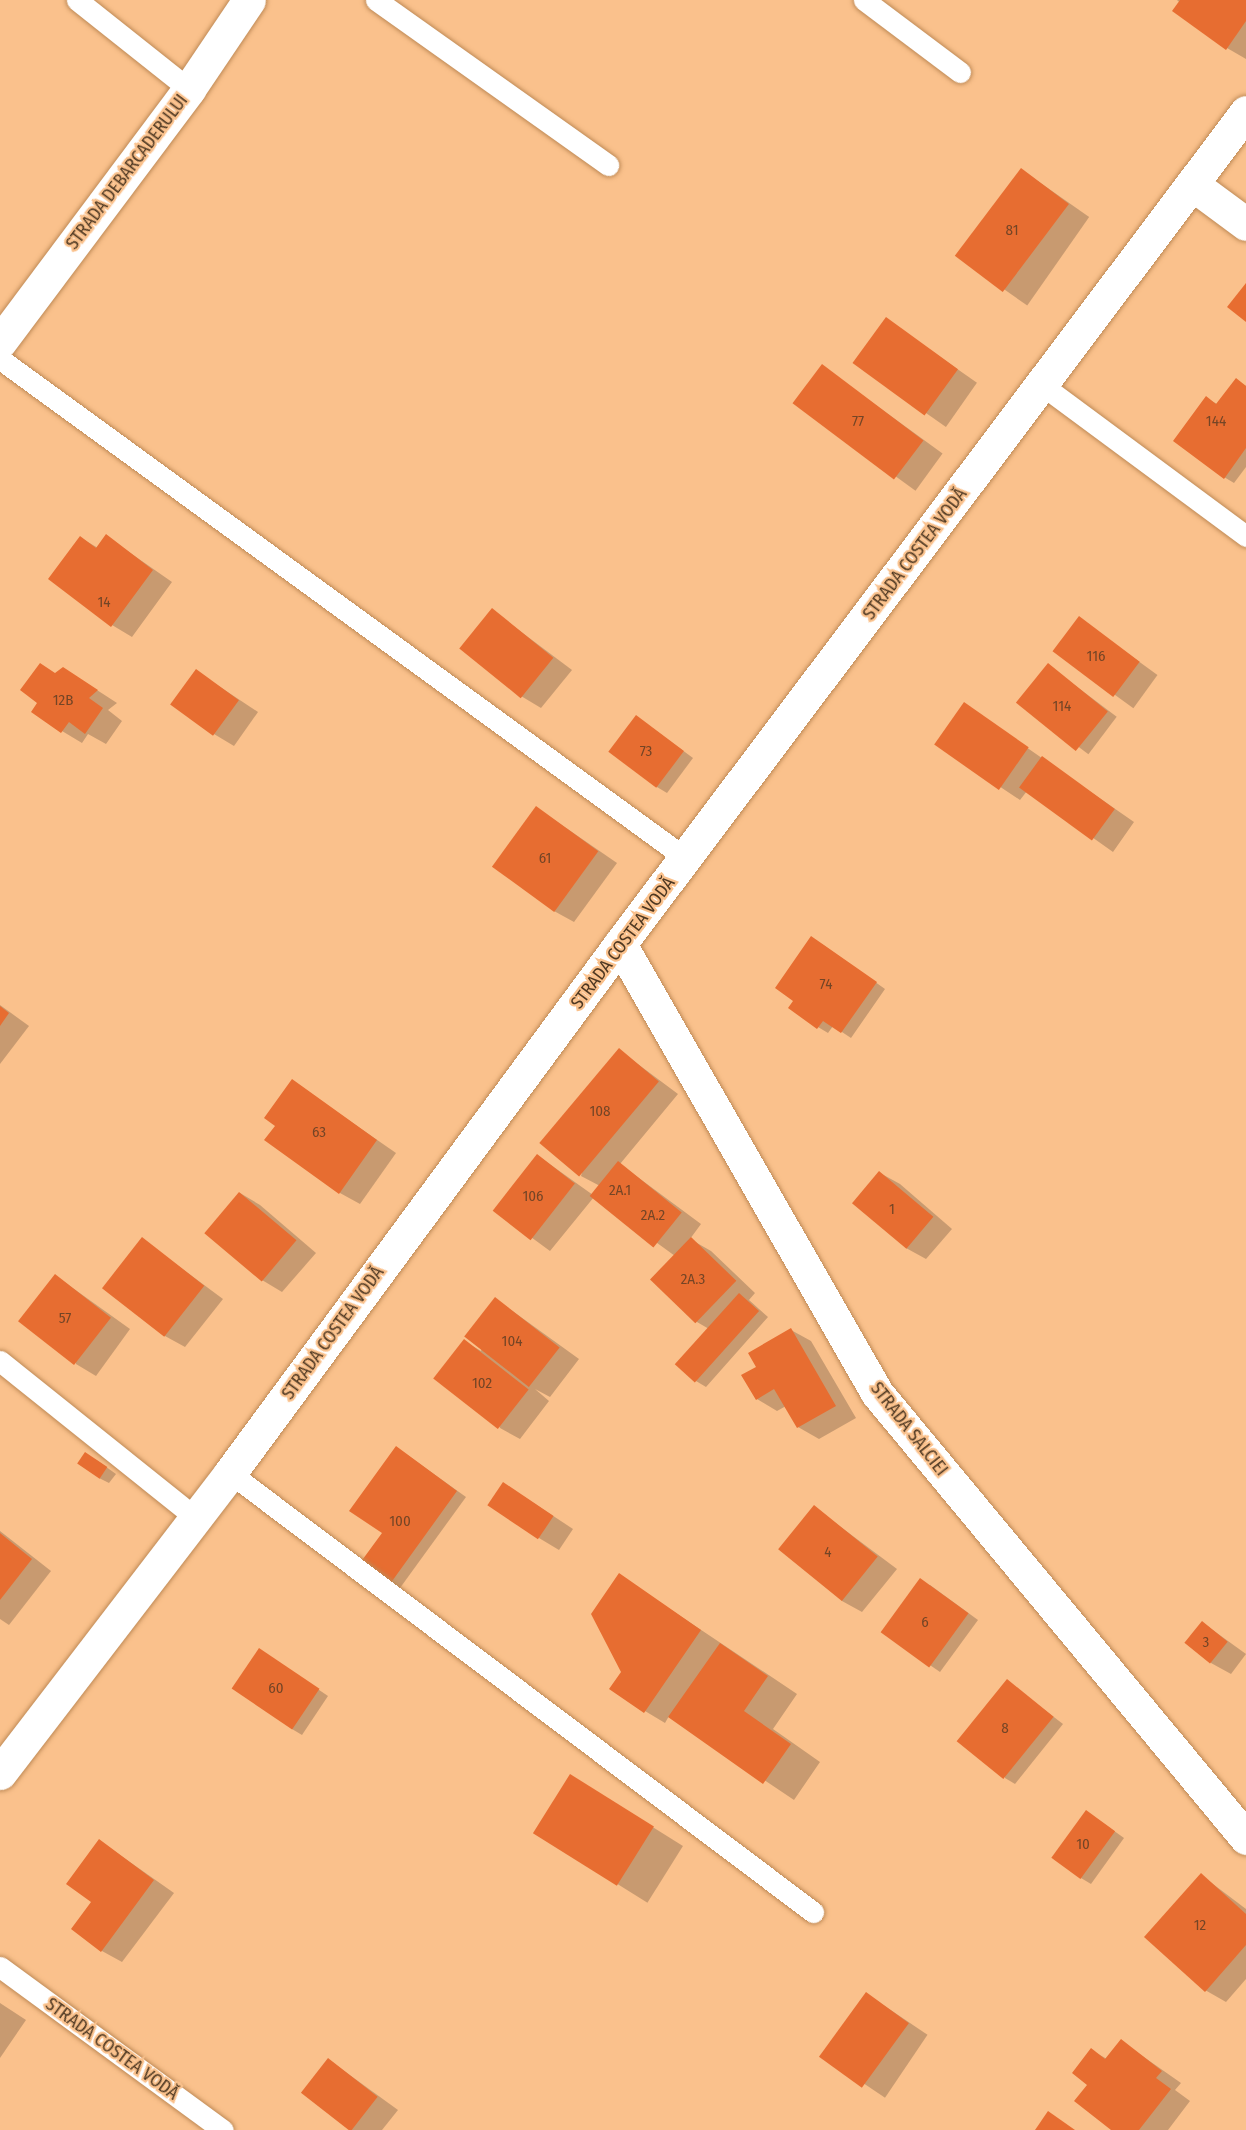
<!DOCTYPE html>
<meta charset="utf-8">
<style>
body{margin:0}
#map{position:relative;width:1246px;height:2130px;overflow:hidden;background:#fac18c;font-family:"Fira Sans Condensed",sans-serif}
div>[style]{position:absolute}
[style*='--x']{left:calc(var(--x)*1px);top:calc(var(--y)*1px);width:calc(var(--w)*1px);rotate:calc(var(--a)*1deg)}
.shadow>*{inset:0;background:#0003;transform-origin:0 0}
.building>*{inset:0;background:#e76d31;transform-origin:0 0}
.roads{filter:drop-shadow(0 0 2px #bf8a56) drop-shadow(0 0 2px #bf8a56)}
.service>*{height:21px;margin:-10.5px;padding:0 10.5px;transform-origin:10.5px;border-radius:10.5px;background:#fff}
.minor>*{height:33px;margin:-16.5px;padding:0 16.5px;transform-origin:16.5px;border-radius:16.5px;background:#fff}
span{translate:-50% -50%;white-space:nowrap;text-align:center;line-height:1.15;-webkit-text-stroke:4.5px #fac18c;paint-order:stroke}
.number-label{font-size:15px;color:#744526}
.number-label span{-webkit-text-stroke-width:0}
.street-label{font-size:18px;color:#4e3822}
</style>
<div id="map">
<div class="shadow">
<i style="clip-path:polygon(1177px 0,1246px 0,1246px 59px,1227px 48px)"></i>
<i style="left:1022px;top:170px;width:82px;height:108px;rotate:35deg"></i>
<i style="left:886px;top:319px;width:111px;height:54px;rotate:35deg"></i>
<i style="left:822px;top:366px;width:149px;height:46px;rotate:36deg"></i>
<i style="clip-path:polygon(1236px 380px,1246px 386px,1246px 467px,1234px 483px,1224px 477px,1206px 398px,1217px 404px)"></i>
<i style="clip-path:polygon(106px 536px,172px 582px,132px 637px,112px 625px,81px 538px,98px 548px)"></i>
<i style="clip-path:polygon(492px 610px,572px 670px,541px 708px,521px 696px)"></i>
<i style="left:1079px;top:618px;width:97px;height:41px;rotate:36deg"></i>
<i style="left:1048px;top:665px;width:86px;height:47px;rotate:37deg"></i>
<i style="clip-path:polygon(196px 671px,258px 712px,234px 746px,214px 734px)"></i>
<i style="clip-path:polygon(56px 674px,83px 681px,117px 703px,108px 710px,122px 721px,106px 744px,88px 734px,82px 743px,62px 731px)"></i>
<i style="clip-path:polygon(964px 704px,1134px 822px,1113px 852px,1027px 791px,1020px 800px,936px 744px)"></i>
<i style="clip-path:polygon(636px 716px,693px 758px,667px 793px,657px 787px)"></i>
<i style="clip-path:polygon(537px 808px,617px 863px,574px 922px,554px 911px)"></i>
<i style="clip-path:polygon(822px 944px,885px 989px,851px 1038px,833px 1026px,828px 1033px,818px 1027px)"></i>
<i style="clip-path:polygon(0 1005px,29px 1026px,0 1064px)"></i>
<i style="clip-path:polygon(619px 1050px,678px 1094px,620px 1164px,701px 1224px,690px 1239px,711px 1251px,755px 1293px,749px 1300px,768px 1317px,706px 1387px,696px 1381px,709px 1329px,697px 1322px,675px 1256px,594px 1197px,550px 1251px,494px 1210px,537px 1155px,593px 1195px,600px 1186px,581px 1176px)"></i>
<i style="clip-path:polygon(292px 1081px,396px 1153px,360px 1204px,340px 1193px)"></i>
<i style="clip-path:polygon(880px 1173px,900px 1184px,952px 1229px,926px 1259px,906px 1248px)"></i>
<i style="clip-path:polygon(240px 1193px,260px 1205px,316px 1253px,282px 1292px,262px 1280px)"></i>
<i style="clip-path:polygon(142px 1239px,223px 1299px,185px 1347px,165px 1336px)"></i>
<i style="clip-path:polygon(56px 1276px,130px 1329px,96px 1376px,76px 1364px)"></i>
<i style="clip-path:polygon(496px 1299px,579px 1359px,550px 1397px,535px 1389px,549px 1401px,520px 1439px,500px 1428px,464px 1341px,481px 1351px)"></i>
<i style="clip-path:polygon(791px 1330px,811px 1341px,856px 1418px,819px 1439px,798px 1427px,786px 1406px,777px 1411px,757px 1399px,758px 1368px)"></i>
<i style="clip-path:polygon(406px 1454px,466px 1497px,400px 1588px,391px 1583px,384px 1533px)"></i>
<i style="clip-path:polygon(95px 1459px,116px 1474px,109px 1483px,99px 1478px)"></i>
<i style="clip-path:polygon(523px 1496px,573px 1529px,559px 1550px,539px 1538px)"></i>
<i style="clip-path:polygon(814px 1507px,897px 1569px,862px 1612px,842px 1601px)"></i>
<i style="clip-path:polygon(0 1531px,51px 1571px,9px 1625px,0 1619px)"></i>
<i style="clip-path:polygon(619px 1575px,797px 1694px,773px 1729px,820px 1762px,794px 1800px,669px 1716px,665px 1723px,645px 1711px,623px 1672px)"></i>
<i style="clip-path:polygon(930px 1585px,978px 1620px,940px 1672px,882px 1632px)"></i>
<i style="clip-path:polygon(1203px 1623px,1246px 1654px,1231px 1674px,1211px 1663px)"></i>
<i style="clip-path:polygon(269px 1656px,328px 1696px,302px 1735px,292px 1729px)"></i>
<i style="clip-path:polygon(1007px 1681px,1063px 1724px,1015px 1784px,1005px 1778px)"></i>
<i style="left:571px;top:1776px;width:132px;height:67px;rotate:32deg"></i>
<i style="clip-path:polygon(1096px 1818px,1124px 1838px,1091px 1884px,1081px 1878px)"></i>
<i style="clip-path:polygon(100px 1841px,174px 1893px,122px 1962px,102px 1951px,93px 1902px)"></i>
<i style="clip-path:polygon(1201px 1875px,1246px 1909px,1246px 1979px,1226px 2002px,1205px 1990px)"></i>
<i style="left:867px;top:1994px;width:73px;height:76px;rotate:34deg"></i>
<i style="clip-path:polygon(0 2003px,26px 2020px,0 2058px)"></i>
<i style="clip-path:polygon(1121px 2041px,1181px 2083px,1175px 2090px,1190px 2101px,1168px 2130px,1114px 2130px,1091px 2050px,1107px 2059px)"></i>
<i style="clip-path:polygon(329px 2060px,398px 2110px,382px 2130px,351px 2130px,303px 2092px)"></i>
</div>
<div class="building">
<i style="clip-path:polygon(1180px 0,1246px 0,1246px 21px,1226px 50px,1172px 11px)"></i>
<i style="left:1021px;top:168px;width:60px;height:110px;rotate:37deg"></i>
<i style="clip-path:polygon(1246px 283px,1246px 322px,1227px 307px)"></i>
<i style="left:886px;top:317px;width:89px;height:57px;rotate:36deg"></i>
<i style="left:822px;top:364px;width:127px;height:49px;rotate:37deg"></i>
<i style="clip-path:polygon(1236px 378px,1246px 386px,1246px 448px,1224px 479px,1173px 441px,1206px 396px,1216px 404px)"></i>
<i style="clip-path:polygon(106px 534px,153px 570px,111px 627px,48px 579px,80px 536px,96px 548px)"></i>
<i style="left:492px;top:608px;width:79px;height:52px;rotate:39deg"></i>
<i style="left:1079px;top:616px;width:76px;height:44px;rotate:37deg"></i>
<i style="clip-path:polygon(40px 663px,55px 673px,63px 667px,98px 690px,89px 698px,103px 708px,85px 734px,69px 722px,61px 733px,31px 712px,37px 703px,20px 690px)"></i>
<i style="left:1048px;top:663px;width:77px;height:51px;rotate:39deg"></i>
<i style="left:196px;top:669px;width:53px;height:44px;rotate:36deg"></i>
<i style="left:964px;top:702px;width:79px;height:52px;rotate:35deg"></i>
<i style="left:636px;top:715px;width:60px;height:46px;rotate:37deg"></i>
<i style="left:1042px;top:756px;width:90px;height:39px;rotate:36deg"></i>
<i style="left:536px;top:806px;width:77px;height:75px;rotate:36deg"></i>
<i style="clip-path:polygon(811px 936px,877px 982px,841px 1033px,823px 1021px,817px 1029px,788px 1008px,793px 1001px,775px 988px)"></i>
<i style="clip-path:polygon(0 1006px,9px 1013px,0 1026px)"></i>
<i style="left:619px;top:1048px;width:52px;height:124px;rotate:40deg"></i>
<i style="clip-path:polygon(292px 1079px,377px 1140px,339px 1194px,264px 1140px,275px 1126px,264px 1118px)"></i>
<i style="left:537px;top:1154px;width:48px;height:72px;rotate:38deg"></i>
<i style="left:618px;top:1161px;width:82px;height:45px;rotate:39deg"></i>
<i style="left:879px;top:1171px;width:71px;height:42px;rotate:40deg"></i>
<i style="left:239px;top:1192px;width:75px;height:54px;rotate:40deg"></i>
<i style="left:142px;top:1237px;width:79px;height:65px;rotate:38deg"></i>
<i style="left:691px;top:1237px;width:63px;height:59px;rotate:44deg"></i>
<i style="left:55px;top:1274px;width:71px;height:60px;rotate:38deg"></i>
<i style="left:739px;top:1293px;width:27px;height:96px;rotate:42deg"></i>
<i style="left:495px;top:1297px;width:82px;height:50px;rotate:38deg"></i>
<i style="clip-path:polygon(791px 1328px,836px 1406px,797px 1428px,774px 1389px,756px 1400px,741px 1375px,756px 1367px,748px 1353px)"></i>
<i style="left:464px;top:1339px;width:82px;height:50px;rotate:38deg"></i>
<i style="clip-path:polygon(396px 1446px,457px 1491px,390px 1584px,360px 1563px,382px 1533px,349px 1511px)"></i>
<i style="left:85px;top:1452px;width:27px;height:14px;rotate:34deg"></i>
<i style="left:503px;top:1482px;width:61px;height:28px;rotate:34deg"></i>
<i style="left:814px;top:1505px;width:82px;height:57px;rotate:39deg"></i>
<i style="clip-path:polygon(0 1533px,32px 1559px,0 1600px)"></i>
<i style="clip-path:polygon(619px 1573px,701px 1630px,644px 1713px,609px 1689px,621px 1672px,591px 1614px)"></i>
<i style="left:920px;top:1578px;width:60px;height:67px;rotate:36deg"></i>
<i style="left:1202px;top:1621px;width:33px;height:28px;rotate:39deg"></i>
<i style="clip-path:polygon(720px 1643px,768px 1676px,744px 1711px,791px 1744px,763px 1784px,668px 1717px)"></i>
<i style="left:259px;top:1648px;width:73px;height:49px;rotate:34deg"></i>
<i style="left:1007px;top:1679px;width:60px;height:80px;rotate:39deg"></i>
<i style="left:570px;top:1774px;width:99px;height:70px;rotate:32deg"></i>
<i style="left:1086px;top:1810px;width:36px;height:59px;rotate:36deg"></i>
<i style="clip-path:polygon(99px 1839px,154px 1880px,101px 1952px,71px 1929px,91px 1902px,66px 1884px)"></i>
<i style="clip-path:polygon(1201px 1873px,1246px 1914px,1246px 1945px,1205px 1992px,1144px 1937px)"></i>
<i style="left:866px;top:1992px;width:53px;height:80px;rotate:36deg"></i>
<i style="clip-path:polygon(1121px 2039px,1162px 2071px,1156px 2078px,1171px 2089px,1139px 2130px,1111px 2130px,1074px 2101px,1087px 2085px,1072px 2073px,1091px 2048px,1105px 2059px)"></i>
<i style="left:328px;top:2058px;width:63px;height:44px;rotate:38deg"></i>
<i style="clip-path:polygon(1048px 2111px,1075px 2130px,1035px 2130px)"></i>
</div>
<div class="roads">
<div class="service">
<i style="--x:77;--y:0;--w:143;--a:38.5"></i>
<i style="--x:376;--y:0;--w:285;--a:35.4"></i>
<i style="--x:864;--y:0;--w:120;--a:36.9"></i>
<i style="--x:0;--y:359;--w:850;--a:36.05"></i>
<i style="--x:1042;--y:385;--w:254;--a:36.5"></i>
<i style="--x:0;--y:1361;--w:251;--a:38.7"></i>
<i style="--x:230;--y:1473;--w:730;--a:36.98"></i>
<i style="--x:0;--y:1967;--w:276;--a:36.2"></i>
</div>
<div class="minor">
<i style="--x:1192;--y:184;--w:67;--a:36.5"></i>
<i style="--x:0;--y:342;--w:316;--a:-53.2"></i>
<i style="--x:189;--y:89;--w:107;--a:-56"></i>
<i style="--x:620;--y:944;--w:517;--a:60.21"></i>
<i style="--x:877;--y:1393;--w:578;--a:50.33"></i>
<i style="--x:0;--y:1773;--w:378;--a:-52.5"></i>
<i style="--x:230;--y:1473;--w:657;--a:-53.6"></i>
<i style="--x:620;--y:944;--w:1041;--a:-53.04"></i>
</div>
</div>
<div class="number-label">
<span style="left:1012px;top:231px">81</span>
<span style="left:858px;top:422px">77</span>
<span style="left:1216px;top:422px">144</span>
<span style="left:104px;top:603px">14</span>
<span style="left:1096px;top:657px">116</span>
<span style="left:63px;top:701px">12B</span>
<span style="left:1062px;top:707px">114</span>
<span style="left:646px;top:752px">73</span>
<span style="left:545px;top:859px">61</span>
<span style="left:826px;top:985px">74</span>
<span style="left:600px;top:1112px">108</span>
<span style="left:319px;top:1133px">63</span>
<span style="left:620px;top:1191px">2A.1</span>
<span style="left:533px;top:1197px">106</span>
<span style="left:892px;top:1210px">1</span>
<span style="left:653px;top:1216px">2A.2</span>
<span style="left:693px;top:1280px">2A.3</span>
<span style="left:65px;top:1319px">57</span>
<span style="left:512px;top:1342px">104</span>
<span style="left:482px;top:1384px">102</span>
<span style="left:400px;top:1522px">100</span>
<span style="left:828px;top:1553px">4</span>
<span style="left:925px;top:1623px">6</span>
<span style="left:1206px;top:1643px">3</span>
<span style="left:276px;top:1689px">60</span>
<span style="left:1005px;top:1729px">8</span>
<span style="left:1083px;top:1845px">10</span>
<span style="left:1200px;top:1926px">12</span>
</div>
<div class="street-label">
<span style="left:127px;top:172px;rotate:-53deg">STRADA DEBARCADERULUI</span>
<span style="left:915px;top:554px;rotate:-53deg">STRADA COSTEA VODĂ</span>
<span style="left:623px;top:943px;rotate:-53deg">STRADA COSTEA VODĂ</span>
<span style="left:333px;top:1333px;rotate:-54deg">STRADA COSTEA VODĂ</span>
<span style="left:909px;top:1429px;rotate:52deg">STRADA SALCIEI</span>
<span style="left:112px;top:2049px;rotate:36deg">STRADA COSTEA VODĂ</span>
</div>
</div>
